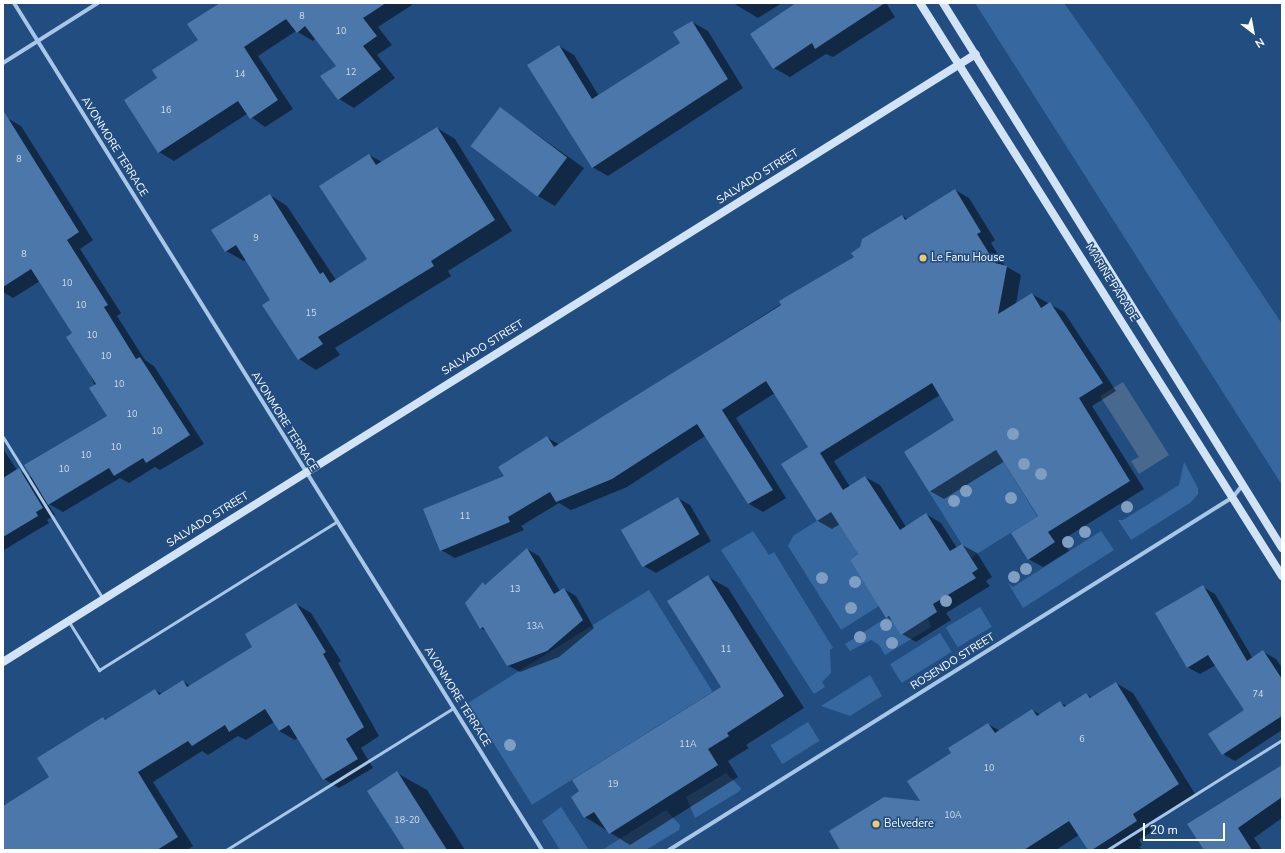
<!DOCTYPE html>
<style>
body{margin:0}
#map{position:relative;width:1285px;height:853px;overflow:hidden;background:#224d81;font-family:"Nunito Sans",sans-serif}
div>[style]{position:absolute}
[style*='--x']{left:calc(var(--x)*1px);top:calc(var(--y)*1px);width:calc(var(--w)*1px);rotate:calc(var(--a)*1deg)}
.green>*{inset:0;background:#36679f;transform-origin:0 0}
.water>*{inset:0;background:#48688e}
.shadow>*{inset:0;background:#0007}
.building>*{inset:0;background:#4b77aa;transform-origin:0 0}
.lane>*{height:3px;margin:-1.5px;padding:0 1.5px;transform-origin:1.5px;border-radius:1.5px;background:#a8c6e7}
.street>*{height:4px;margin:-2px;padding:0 2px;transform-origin:2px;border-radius:2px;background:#a8c6e7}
.secondary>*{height:8px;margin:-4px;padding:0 4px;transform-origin:4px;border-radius:4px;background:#d3e3f6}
.trees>*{width:12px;height:12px;margin:-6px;border-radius:50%;background:#809ec1}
.dots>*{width:11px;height:11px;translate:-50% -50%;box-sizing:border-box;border:2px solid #224d81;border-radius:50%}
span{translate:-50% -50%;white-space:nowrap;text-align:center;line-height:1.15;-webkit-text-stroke:3px #224d81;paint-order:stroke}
.number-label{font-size:9px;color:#d2ddea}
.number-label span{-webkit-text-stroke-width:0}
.street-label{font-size:11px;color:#fff}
.poi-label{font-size:11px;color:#fff}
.left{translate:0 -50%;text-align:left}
.frame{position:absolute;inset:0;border:4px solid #fff;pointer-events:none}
.north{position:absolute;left:1233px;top:12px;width:40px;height:40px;-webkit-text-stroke:3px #224d81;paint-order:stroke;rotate:148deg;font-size:11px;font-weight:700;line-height:16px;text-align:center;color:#fff}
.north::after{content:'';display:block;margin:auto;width:14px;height:18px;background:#fff;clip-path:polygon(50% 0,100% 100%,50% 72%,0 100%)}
.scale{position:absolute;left:1143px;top:823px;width:82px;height:18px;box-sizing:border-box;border:2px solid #fff;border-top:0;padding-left:5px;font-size:12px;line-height:14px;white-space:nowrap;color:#fff;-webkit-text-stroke:3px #224d81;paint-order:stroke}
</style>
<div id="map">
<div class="green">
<i style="clip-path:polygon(975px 3px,1064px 3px,1138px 108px,1282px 324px,1282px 485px)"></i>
<i style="left:996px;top:450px;width:78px;height:79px;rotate:58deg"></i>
<i style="clip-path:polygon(1184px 462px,1198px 488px,1198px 494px,1190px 503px,1131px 540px,1118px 520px,1123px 520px,1179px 485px)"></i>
<i style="clip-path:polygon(831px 512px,858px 554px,850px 560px,879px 606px,841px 630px,788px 546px,793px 536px)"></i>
<i style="clip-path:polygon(753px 531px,769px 555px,774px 552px,833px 648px,830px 650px,831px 673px,822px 682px,825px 687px,814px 694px,721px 550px)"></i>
<i style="clip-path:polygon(1101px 531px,1114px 550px,1023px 608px,1008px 583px,1013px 587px)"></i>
<i style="left:649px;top:590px;width:120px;height:213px;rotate:58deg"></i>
<i style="left:980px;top:607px;width:23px;height:40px;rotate:59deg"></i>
<i style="clip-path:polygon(889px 616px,928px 618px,931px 627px,885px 655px,879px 645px,871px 640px,850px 651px,845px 644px)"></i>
<i style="left:940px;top:633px;width:22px;height:59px;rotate:58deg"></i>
<i style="clip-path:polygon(870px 675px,882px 696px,850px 716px,821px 706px)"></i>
<i style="left:808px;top:722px;width:22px;height:44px;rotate:58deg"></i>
<i style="clip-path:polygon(726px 773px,741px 788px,740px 791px,695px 818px,686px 797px)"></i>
<i style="clip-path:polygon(561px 807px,589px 850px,560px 850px,542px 821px)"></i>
<i style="clip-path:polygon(666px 810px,680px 825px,679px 830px,646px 850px,602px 850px)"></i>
</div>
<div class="water">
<i style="clip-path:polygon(1123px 382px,1169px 455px,1139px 474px,1131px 461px,1139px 457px,1100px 396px)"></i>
</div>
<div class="shadow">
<i style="clip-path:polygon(221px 3px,411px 3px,412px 5px,378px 27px,392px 45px,377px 55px,395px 78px,354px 108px,339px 99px,338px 66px,316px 38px,313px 41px,296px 31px,258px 56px,293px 109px,265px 127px,247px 114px,174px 161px,159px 152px,158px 78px,199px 40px)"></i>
<i style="clip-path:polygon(733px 3px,782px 3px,758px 18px)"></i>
<i style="clip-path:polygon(798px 3px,886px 3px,895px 17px,833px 57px,826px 54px,790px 77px,774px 68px)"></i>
<i style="clip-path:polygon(692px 22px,708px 31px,743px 88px,608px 176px,592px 167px,559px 46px,574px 55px,599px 96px,681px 43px)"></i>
<i style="clip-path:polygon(501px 109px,584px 168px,555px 206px,538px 196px)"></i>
<i style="clip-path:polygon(7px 118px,21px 126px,93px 240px,80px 249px,121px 313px,117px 316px,145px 360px,154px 366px,204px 444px,160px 470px,155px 467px,129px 483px,120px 478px,63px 512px,47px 503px,55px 515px,47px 520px,49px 523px,4px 550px,3px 449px,17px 470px,33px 478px,108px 417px,73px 333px,40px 281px,13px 298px,3px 292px,3px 121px)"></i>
<i style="clip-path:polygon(437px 128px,455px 139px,512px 231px,448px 271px,451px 276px,335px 348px,340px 355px,316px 370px,299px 359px,271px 300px,246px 260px,244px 261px,226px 251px,270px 195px,287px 206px,336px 280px,368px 260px,369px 155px,382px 162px)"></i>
<i style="clip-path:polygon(955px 190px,969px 198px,995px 240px,991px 243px,1005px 266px,1021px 275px,1016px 304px,1032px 294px,1064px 312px,1116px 391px,1092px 406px,1144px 489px,1062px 540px,1069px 551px,1043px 567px,1028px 559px,1039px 516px,1005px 461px,944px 499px,930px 491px,955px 420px,940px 395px,834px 461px,850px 487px,865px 477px,880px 485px,906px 527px,926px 514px,941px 523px,957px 548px,962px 545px,977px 553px,992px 577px,986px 581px,990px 586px,946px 613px,951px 620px,916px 642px,902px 634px,893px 621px,887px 617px,859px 555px,840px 524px,832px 529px,818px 521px,810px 448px,775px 393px,736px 418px,786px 498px,763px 512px,749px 504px,705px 436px,627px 487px,571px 510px,559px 503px,521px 526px,524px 530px,455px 558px,441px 550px,506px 477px,548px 438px,560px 445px,855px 257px,902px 216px,908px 219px)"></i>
<i style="clip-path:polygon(678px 498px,690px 505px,711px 541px,656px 573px,644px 566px)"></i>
<i style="clip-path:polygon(527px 549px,539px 556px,560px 591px,564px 589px,576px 596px,594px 628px,559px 657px,520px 672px,507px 665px,488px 632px,481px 628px,483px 583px,487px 585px)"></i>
<i style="clip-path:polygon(708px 577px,728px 588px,804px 708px,746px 745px,749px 748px,728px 761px,738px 777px,630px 845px,585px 817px,572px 797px,723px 687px)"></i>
<i style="clip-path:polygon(1203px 587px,1215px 594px,1253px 659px,1263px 652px,1276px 659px,1282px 668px,1282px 730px,1235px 761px,1223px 754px,1246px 710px,1216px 665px,1200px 674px,1187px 667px)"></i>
<i style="clip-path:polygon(296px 604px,311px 613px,341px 661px,338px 663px,379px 736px,361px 748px,373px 768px,339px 788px,324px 779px,298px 737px,295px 740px,279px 731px,274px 722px,246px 740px,238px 736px,208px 755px,202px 751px,153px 782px,193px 846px,187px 850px,3px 850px,3px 803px,6px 805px,50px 778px,103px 718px,107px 720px,155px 690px,162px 694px,183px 681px,190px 686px,254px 647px)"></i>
<i style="clip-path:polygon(1116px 683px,1133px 693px,1195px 794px,1149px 824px,1153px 831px,1139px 840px,1142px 845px,1139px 847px,1144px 850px,1089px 850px,1079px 835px,1056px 850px,842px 850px,922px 803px,953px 753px,988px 724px,1000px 731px,1032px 710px,1041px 715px,1060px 703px,1067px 706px,1086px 694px,1093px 698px)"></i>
<i style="clip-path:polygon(1282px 767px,1282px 818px,1254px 838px,1262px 850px,1205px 850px)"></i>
<i style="clip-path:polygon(397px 773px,427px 790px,465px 850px,406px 850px)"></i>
</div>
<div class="building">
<i style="clip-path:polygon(220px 3px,386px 3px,363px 18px,377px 36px,363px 46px,381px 69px,338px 100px,320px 76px,336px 66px,305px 26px,297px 33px,286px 19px,244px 47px,278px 100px,250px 119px,238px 101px,158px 153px,124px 100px,157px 78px,152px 70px,198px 40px,187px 24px)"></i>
<i style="clip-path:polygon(796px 3px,885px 3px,815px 49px,812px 43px,773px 69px,750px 34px)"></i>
<i style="clip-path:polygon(692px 21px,728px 79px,592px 168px,527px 65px,559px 45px,592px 99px,680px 43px,673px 32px)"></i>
<i style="left:500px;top:107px;width:84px;height:49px;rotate:37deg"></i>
<i style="clip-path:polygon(3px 110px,79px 232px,67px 240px,108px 305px,104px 307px,136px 359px,140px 357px,190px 435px,146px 463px,143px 458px,114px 476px,109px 468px,48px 505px,24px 465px,107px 416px,89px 388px,96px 384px,66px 337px,72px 333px,31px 269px,3px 287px)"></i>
<i style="clip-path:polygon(437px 127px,495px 220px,431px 261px,434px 266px,318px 337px,323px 344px,298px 360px,262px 305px,270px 300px,236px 245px,225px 252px,211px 230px,270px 194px,320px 274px,323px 272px,330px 283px,367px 259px,319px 186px,369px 154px,376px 165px)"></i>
<i style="clip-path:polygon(955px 189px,981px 232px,977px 234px,995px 263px,1007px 266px,998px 314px,1032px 293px,1041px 308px,1050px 302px,1103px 383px,1079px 398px,1130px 481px,1048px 532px,1055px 542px,1028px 560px,1011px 533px,1038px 516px,996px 450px,929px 492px,904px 452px,954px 420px,932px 383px,820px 453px,843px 490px,865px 476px,900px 530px,926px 513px,950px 551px,962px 544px,978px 569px,972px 573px,976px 578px,933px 604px,937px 612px,901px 635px,889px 616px,886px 618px,850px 560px,858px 554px,831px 512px,817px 521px,781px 464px,808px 447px,766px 381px,722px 410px,773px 490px,748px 504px,697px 424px,612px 479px,556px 502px,550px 492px,508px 517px,510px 522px,440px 551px,423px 509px,504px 476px,498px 467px,547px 436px,554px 447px,781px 305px,779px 301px,854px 257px,851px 253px,860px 247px,862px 239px,902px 215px,905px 220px)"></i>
<i style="clip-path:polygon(19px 468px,43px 508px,36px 512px,38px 516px,3px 537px,3px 478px)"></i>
<i style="left:678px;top:497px;width:43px;height:66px;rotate:60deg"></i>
<i style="clip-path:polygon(527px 548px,554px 594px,564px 588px,583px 620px,547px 651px,507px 666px,483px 627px,480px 629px,465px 603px,483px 582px,485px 585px)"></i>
<i style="clip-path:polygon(708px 575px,784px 696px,727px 733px,729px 736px,708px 749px,718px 765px,609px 834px,594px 812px,584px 818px,571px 797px,579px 791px,572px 780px,721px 687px,667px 601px)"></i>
<i style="clip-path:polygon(1203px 585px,1247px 661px,1263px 650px,1282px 679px,1282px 716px,1222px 755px,1208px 734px,1244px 710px,1208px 655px,1187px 668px,1155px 613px)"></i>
<i style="clip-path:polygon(296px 603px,326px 652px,323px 654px,364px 727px,346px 739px,358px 759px,323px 780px,289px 725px,279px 731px,265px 709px,229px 732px,225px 725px,192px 746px,188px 741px,138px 772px,178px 837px,157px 850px,3px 850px,3px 806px,49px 777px,37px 758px,103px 717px,105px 720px,155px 689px,159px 695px,183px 680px,187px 687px,252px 647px,245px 634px)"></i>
<i style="clip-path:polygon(1116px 682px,1179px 784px,1133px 814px,1137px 821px,1092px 850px,1088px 850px,1069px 821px,1024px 850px,840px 850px,829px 831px,884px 797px,920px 801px,907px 781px,951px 753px,948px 748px,988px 723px,995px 733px,1032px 709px,1037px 716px,1060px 701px,1064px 707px,1086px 693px,1090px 698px)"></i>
<i style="clip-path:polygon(1282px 765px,1282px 797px,1238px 828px,1252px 850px,1204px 850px,1187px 824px)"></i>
<i style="clip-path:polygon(397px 771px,447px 850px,405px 850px,367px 791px)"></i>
</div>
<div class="lane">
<i style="--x:3;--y:437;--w:190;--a:58.3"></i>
<i style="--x:69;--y:622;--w:57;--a:58"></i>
<i style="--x:99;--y:670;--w:279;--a:-32"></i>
<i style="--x:226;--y:850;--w:268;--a:-32"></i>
<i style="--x:1107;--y:850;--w:207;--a:-32.2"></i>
</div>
<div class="street">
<i style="--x:14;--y:3;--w:998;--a:58.06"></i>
<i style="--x:3;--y:63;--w:112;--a:-32.3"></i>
<i style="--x:669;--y:850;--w:665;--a:-32.04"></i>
<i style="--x:1233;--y:497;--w:14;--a:-51"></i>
</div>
<div class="secondary">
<i style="--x:920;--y:3;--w:678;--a:57.72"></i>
<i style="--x:943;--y:3;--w:642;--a:58.12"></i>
<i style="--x:3;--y:662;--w:1147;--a:-32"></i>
</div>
<div class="trees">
<i style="left:1013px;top:434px"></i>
<i style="left:1024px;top:464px"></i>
<i style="left:1041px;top:474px"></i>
<i style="left:966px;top:491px"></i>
<i style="left:1011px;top:498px"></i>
<i style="left:954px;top:501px"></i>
<i style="left:1127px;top:507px"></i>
<i style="left:1085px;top:532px"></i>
<i style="left:1068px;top:542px"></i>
<i style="left:1026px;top:569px"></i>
<i style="left:1014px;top:577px"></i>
<i style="left:822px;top:578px"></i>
<i style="left:855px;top:582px"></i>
<i style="left:946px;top:601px"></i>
<i style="left:851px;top:608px"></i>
<i style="left:886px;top:625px"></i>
<i style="left:860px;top:637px"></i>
<i style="left:892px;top:643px"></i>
<i style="left:510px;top:745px"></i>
</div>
<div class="dots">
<i style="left:923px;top:258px;background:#f3c96a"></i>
<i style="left:876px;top:824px;background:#f3c96a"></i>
</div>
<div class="number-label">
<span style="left:302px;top:16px">8</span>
<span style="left:341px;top:31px">10</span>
<span style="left:351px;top:72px">12</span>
<span style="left:240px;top:74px">14</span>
<span style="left:166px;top:110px">16</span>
<span style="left:19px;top:159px">8</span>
<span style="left:256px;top:238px">9</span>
<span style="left:24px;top:254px">8</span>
<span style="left:67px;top:283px">10</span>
<span style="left:81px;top:305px">10</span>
<span style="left:311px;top:313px">15</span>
<span style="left:92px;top:335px">10</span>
<span style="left:106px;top:356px">10</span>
<span style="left:119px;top:384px">10</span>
<span style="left:132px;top:414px">10</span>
<span style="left:157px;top:431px">10</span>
<span style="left:116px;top:447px">10</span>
<span style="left:86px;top:455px">10</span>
<span style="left:64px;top:469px">10</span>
<span style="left:465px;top:516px">11</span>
<span style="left:515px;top:589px">13</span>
<span style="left:535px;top:626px">13A</span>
<span style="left:726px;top:649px">11</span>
<span style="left:1258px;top:694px">74</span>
<span style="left:1082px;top:739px">6</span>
<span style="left:688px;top:744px">11A</span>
<span style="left:989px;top:768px">10</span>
<span style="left:613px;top:784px">19</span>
<span style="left:953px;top:815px">10A</span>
<span style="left:407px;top:820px">18-20</span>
</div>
<div class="street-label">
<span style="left:114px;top:147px;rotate:58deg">AVONMORE TERRACE</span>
<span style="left:758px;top:177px;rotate:-32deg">SALVADO STREET</span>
<span style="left:1111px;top:283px;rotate:58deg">MARINE PARADE</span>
<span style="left:483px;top:348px;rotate:-32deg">SALVADO STREET</span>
<span style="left:284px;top:422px;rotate:58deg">AVONMORE TERRACE</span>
<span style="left:208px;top:520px;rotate:-32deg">SALVADO STREET</span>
<span style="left:953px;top:662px;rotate:-32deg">ROSENDO STREET</span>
<span style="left:457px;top:697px;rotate:58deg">AVONMORE TERRACE</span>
</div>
<div class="poi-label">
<span class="left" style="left:931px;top:258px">Le Fanu House</span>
<span class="left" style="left:884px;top:824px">Belvedere</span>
</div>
<div class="frame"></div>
<div class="north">N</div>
<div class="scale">20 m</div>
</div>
